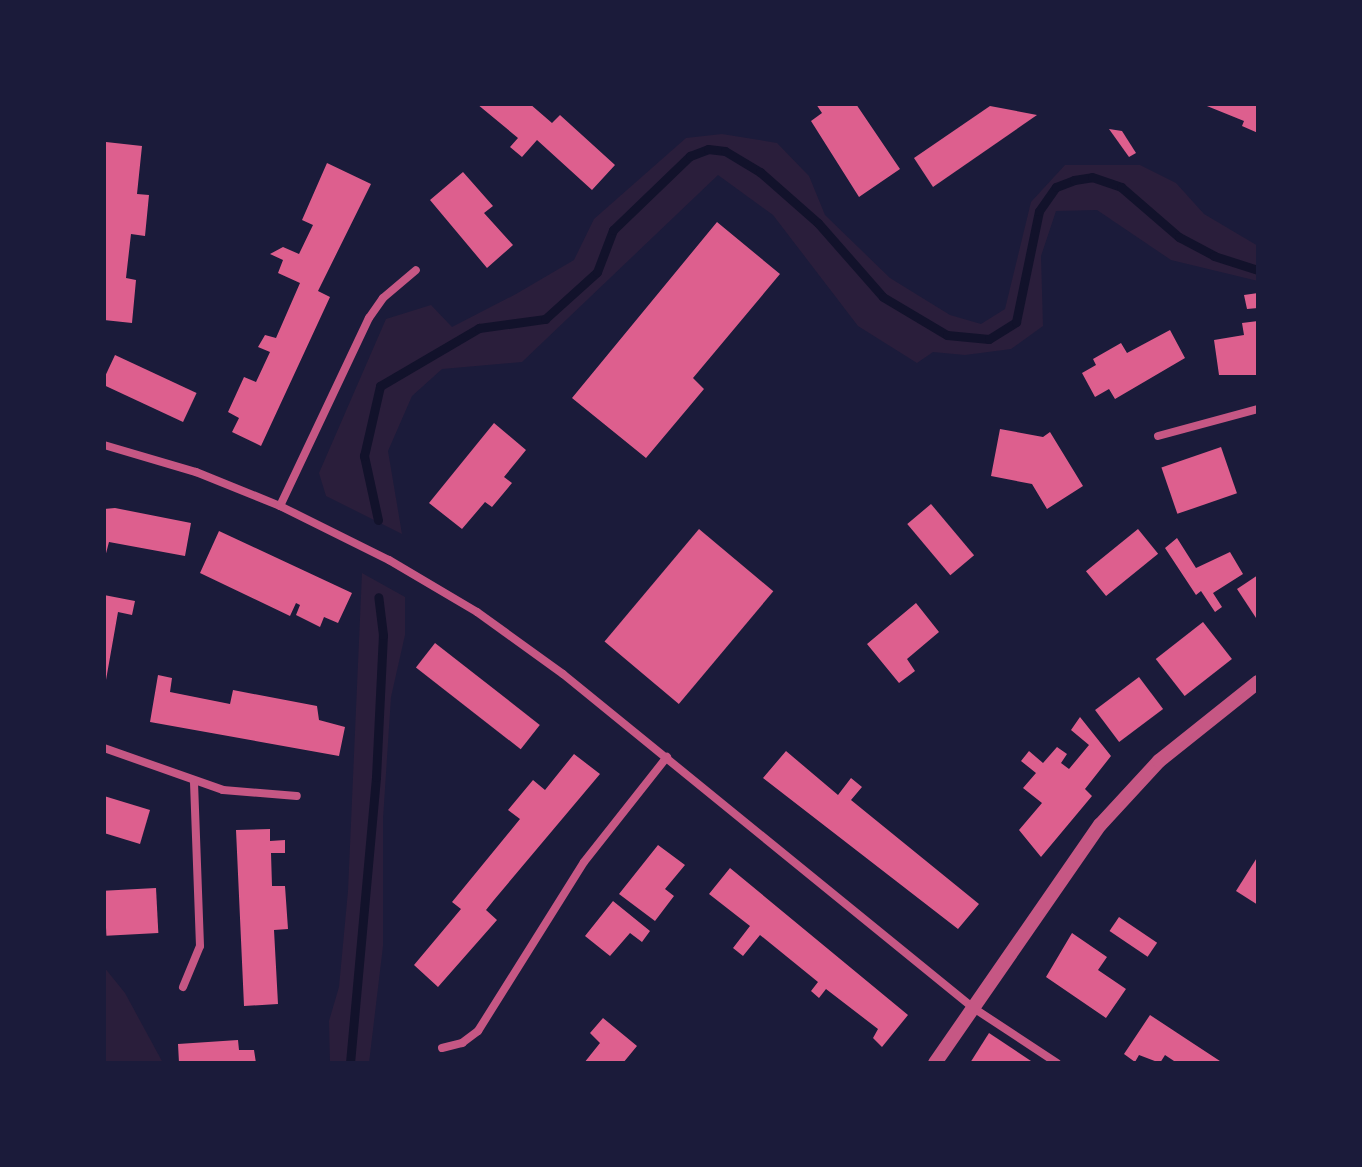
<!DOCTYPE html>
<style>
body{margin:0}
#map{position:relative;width:1362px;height:1167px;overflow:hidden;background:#1b1b3a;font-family:"Nunito Sans",sans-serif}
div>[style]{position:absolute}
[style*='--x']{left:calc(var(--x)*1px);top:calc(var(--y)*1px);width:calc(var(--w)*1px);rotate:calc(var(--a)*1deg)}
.green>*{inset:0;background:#2a1e3b}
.stream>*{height:9px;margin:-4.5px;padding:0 4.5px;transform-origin:4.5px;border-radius:4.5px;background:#12122b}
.building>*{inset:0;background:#dd5f8e;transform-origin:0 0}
.minor>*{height:8px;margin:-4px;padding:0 4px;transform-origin:4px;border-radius:4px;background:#c65784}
.tertiary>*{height:14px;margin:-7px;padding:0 7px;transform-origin:7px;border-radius:7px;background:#c65784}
span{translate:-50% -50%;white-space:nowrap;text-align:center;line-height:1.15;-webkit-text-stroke:7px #1b1b3a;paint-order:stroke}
.frame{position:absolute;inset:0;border:106px solid #1b1b3a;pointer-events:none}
</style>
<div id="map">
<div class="green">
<i style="clip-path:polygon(722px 134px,777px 143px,809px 176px,825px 215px,890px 278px,950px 315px,981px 324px,1005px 309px,1031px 202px,1065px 165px,1140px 165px,1176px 183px,1204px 214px,1258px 246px,1258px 281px,1171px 260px,1097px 210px,1056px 211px,1041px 256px,1043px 326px,1011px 349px,965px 355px,933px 352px,917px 363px,858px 326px,773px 215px,718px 175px,522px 362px,442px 369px,412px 396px,388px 451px,402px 534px,326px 496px,319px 473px,386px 319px,431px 305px,452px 327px,516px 294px,574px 260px,594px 219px,686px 138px)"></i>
<i style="clip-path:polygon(362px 573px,405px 597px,405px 635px,391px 697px,383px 819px,383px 946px,369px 1063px,330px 1063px,329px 1021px,339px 987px,348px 891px)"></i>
<i style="clip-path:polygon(104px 967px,125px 993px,163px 1063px,104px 1063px)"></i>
</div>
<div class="stream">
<i style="--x:378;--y:520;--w:66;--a:-102.3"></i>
<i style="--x:364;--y:456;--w:72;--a:-77.1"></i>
<i style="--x:380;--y:386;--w:115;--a:-30.4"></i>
<i style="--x:479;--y:328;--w:67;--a:-7.8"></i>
<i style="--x:545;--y:319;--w:70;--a:-42.1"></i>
<i style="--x:597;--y:272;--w:45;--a:-69.1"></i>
<i style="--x:613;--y:230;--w:107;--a:-43.9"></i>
<i style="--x:690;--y:156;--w:19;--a:-21"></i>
<i style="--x:708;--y:149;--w:17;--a:7"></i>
<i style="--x:725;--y:151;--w:41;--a:31"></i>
<i style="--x:760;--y:172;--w:77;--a:41.3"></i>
<i style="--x:818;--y:223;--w:98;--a:48.7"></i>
<i style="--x:883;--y:297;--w:74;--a:30.7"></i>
<i style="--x:947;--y:335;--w:42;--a:5.4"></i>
<i style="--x:989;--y:339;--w:32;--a:-32"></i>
<i style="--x:1016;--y:322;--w:113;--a:-78.3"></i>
<i style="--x:1039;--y:211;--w:29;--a:-55"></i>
<i style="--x:1056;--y:187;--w:19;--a:-21"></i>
<i style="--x:1074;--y:180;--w:18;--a:-9"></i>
<i style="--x:1092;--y:177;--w:31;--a:19"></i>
<i style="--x:1121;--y:187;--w:77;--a:40.8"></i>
<i style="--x:1179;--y:237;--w:40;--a:28"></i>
<i style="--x:1214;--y:256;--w:46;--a:17.7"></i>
<i style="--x:350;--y:1063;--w:287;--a:-84.8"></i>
<i style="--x:376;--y:777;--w:142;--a:-87.2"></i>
<i style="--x:383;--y:635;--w:38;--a:-97"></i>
</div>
<div class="building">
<i style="clip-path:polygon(477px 104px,530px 104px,552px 123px,560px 115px,615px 165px,592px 190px,537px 140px,522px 157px,510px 147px,518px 138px)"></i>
<i style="clip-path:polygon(816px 104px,856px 104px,900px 169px,859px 197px,811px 121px,822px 113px)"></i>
<i style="clip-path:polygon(1202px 104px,1258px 104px,1258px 133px,1242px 126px,1244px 121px)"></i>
<i style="clip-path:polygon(990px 106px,1037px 115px,933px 187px,914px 158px)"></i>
<i style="clip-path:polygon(1109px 129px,1122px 131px,1136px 153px,1129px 157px)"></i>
<i style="clip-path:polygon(106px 142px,142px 146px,137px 194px,149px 195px,145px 236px,131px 234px,126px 278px,136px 280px,132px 323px,104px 320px)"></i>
<i style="clip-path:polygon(327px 163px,371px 184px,318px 291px,330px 297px,261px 446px,232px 432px,239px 418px,228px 412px,244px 377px,256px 382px,270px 352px,258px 347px,265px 335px,276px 338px,300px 283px,278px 273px,283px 260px,270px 254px,283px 247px,299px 254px,313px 225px,302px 220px)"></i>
<i style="clip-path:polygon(463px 172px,493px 206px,484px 213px,513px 245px,487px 268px,430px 200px)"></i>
<i style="clip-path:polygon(717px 222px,780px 274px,693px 378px,704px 389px,646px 458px,572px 398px)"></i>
<i style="clip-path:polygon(1258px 293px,1258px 308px,1247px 309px,1244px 295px)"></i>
<i style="clip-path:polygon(1258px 321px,1258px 375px,1219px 375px,1214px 340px,1244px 335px,1242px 323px)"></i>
<i style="clip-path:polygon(1170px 330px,1185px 358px,1115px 399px,1109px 389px,1095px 397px,1082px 373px,1096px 365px,1093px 359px,1121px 343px,1127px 353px)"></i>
<i style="left:115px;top:355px;width:90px;height:32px;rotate:25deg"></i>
<i style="clip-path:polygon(494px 423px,526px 450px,504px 477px,512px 483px,492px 507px,485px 502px,462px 529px,429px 503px)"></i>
<i style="clip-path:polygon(1000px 429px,1043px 437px,1050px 432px,1083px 486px,1047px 509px,1032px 484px,991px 476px)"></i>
<i style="left:1221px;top:447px;width:49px;height:63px;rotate:71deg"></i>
<i style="left:931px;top:504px;width:67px;height:31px;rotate:50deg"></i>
<i style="clip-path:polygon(115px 508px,191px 523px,185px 556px,109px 542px,104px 561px,104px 509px)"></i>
<i style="left:699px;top:529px;width:97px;height:147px;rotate:40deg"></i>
<i style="left:1138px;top:529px;width:32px;height:67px;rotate:51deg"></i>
<i style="clip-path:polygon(219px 531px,352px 593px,338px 623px,324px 617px,320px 627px,296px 615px,300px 605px,296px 603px,290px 616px,200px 573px)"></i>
<i style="clip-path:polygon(1177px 538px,1196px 568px,1230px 552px,1243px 574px,1213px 593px,1222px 607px,1215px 612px,1201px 591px,1196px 595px,1165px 548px)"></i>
<i style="clip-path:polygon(1258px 575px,1258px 621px,1237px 589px)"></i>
<i style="clip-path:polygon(104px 595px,135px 601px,132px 615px,118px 612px,106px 680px)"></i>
<i style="clip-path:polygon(916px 603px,939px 632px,907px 659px,915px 671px,899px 683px,867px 644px)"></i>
<i style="left:1203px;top:622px;width:47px;height:60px;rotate:52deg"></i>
<i style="left:435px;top:643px;width:133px;height:31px;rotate:38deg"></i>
<i style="clip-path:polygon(158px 675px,172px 678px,170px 692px,230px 704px,233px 690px,317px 706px,319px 720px,345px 727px,339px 756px,150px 722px)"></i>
<i style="left:1139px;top:677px;width:40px;height:55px;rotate:53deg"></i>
<i style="clip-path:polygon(1080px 717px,1111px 756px,1085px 789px,1092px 796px,1041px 857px,1019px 830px,1042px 803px,1023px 788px,1036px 773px,1021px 761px,1029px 751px,1043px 763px,1057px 747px,1067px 754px,1061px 763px,1069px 769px,1089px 745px,1071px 730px)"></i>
<i style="clip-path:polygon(786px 751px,838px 795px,851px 778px,862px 787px,851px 800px,979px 904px,958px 929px,763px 778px)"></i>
<i style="clip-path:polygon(574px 754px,600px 774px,494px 900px,486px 910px,497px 920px,438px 987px,414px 965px,461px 909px,452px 902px,520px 819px,508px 810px,533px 780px,545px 790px)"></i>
<i style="clip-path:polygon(104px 796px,150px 810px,140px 844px,104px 833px)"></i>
<i style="clip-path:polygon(270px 829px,270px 841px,285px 840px,285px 853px,271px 853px,272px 886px,285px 886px,288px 929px,274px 930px,278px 1004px,244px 1006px,236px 830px)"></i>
<i style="clip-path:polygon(658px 845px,685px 865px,665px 889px,674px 896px,655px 921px,619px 894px)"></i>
<i style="clip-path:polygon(1258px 856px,1258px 905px,1236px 891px)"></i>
<i style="clip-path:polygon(730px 868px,908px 1015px,882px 1047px,873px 1038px,878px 1029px,826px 989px,819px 998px,811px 991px,818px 982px,760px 935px,743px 956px,733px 948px,750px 926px,709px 894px)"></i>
<i style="left:156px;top:888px;width:45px;height:52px;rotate:87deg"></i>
<i style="clip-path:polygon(613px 901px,650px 931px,642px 942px,630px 933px,610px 956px,585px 936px)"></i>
<i style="left:1119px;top:917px;width:46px;height:17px;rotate:34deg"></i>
<i style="clip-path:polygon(1072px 933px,1107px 957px,1098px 970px,1126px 989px,1106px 1018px,1046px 977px)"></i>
<i style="clip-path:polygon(1150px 1015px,1194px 1044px,1223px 1063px,1177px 1063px,1165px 1055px,1160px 1063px,1139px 1055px,1135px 1062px,1124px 1054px)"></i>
<i style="clip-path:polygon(603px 1018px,637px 1046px,623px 1063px,584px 1063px,600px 1043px,590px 1033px)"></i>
<i style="clip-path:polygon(989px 1033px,1034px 1063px,970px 1063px)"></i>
<i style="clip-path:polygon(238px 1040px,239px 1050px,254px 1050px,256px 1063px,179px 1063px,178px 1044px)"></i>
</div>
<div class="minor">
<i style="--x:1158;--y:436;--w:104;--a:-15.1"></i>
<i style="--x:104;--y:445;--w:96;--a:16.4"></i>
<i style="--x:196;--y:472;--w:91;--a:22"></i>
<i style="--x:280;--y:506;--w:122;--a:26.4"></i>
<i style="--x:389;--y:560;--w:102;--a:30.6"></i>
<i style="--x:477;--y:612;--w:106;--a:35.8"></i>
<i style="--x:563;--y:674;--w:527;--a:39.15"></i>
<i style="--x:972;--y:1007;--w:102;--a:33.4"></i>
<i style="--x:280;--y:506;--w:208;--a:-64.7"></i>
<i style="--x:369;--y:318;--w:24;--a:-55"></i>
<i style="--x:383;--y:298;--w:43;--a:-40.3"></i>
<i style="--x:104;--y:748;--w:126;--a:19.4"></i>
<i style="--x:223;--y:790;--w:74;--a:4.6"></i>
<i style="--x:183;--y:987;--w:44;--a:-67.5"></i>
<i style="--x:200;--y:946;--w:165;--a:-92.1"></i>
<i style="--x:442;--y:1048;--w:21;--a:-14"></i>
<i style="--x:462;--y:1043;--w:20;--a:-37"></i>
<i style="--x:478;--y:1031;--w:199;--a:-57.9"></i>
<i style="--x:584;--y:862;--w:134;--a:-51.7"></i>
</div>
<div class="tertiary">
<i style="--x:935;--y:1063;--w:290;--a:-55.3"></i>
<i style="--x:1100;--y:825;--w:87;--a:-47.3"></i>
<i style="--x:1159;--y:761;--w:127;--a:-38.6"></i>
</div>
<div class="frame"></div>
</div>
